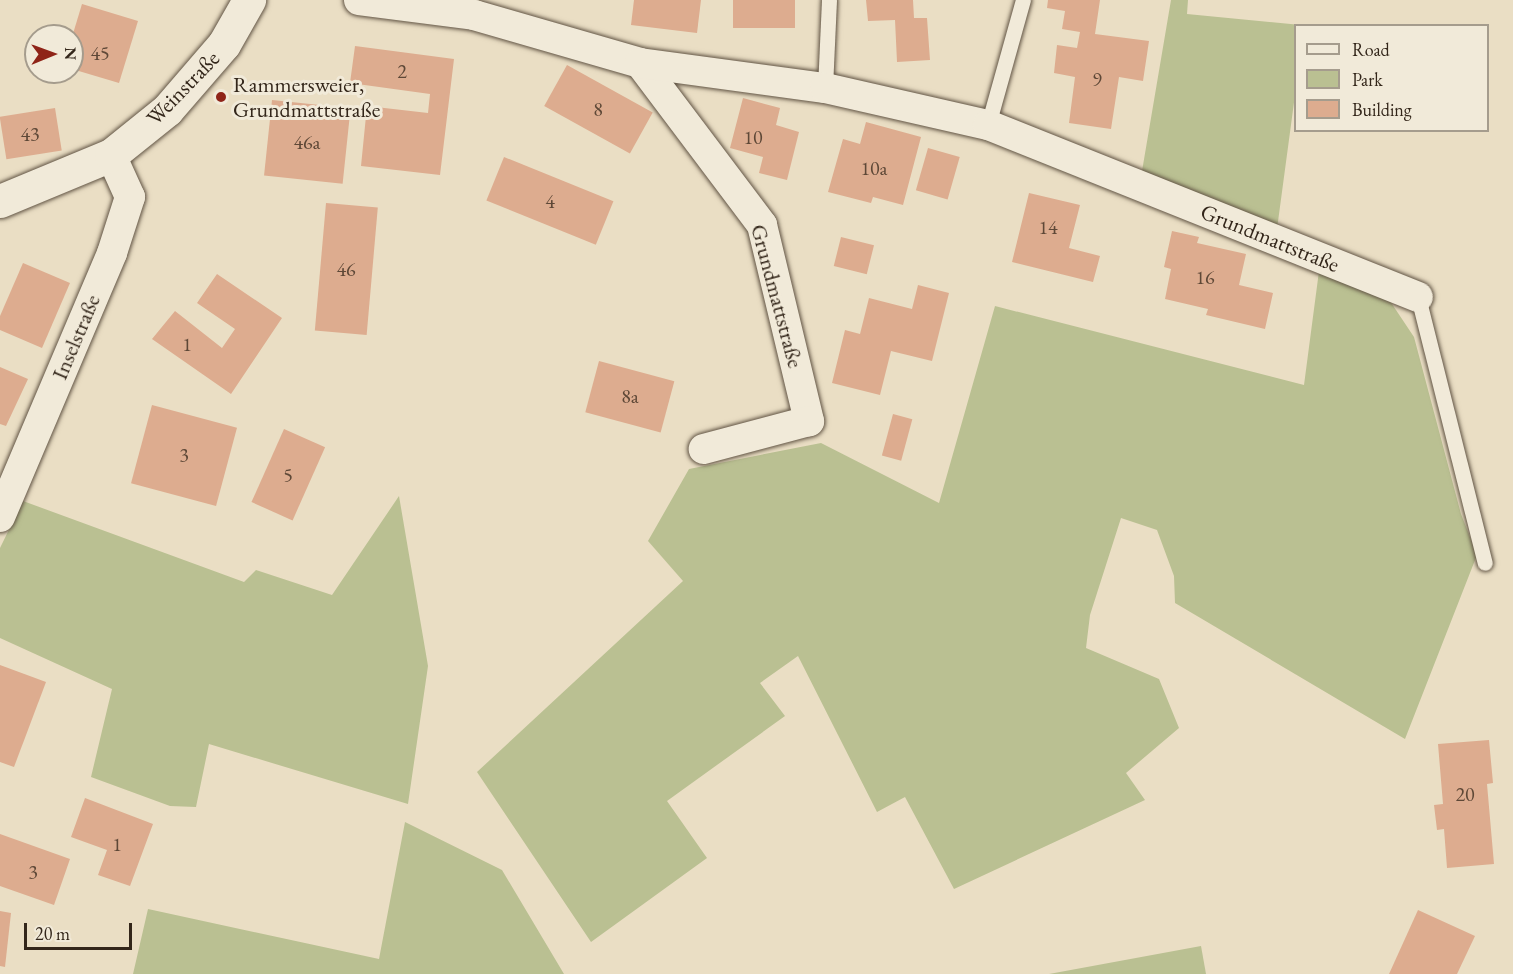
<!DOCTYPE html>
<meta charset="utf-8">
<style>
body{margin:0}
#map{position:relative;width:1513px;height:974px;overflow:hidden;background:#eadec4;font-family:"EB Garamond",serif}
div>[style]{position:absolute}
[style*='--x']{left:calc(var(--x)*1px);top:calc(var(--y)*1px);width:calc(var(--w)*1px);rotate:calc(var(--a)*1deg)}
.green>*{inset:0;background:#bac092}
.building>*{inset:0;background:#ddac8f;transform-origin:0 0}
.roads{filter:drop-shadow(0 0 2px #615444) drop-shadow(0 0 2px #615444)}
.lane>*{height:15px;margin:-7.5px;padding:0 7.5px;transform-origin:7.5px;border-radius:7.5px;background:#f1ead9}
.street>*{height:30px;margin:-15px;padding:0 15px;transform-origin:15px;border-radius:15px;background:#f1ead9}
.secondary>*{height:33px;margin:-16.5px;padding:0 16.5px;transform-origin:16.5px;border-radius:16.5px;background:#f1ead9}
.dots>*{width:16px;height:16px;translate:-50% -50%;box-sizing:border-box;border:3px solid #f1ead9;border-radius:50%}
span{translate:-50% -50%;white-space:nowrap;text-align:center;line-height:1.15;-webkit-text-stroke:6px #f1ead9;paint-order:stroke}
.number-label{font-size:20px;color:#5e4837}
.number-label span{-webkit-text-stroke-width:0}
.poi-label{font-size:22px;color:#33261a}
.left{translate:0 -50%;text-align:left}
.street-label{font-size:22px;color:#33261a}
.legend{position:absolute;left:1294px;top:24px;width:195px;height:108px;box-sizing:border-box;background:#f1ead9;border:2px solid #a59c8d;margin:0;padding:8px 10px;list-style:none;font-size:18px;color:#33261a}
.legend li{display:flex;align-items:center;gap:12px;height:30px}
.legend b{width:30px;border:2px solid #a59c8d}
.north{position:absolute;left:24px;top:24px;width:60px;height:60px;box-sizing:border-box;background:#f1ead9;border:2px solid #a59c8d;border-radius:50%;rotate:89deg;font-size:16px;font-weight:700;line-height:24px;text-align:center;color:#33261a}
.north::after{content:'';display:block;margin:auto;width:21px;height:27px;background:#8f2418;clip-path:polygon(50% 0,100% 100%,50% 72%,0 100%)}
.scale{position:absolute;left:24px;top:923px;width:108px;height:27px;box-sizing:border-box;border:3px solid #33261a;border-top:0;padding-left:8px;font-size:18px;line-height:21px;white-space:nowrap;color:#33261a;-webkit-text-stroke:4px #f1ead9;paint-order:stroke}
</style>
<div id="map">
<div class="green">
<i style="clip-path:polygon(1171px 0,1188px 0,1187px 14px,1301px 25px,1296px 26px,1295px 95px,1277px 229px,1141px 177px)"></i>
<i style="clip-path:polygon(1319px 271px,1390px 301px,1414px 337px,1461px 514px,1477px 555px,1405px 739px,1175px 603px,1174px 576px,1157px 530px,1121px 518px,1090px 615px,1086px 648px,1159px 679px,1179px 728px,1126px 773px,1145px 800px,954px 889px,905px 797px,877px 812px,798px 656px,760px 683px,785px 716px,667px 801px,707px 858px,591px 942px,477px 772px,683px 581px,648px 541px,689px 469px,821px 443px,939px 503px,995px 306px,1304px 385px)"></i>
<i style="clip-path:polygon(399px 496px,428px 666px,408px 804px,209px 744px,196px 807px,170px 806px,91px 777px,112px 689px,0 638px,0 548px,23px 501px,244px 582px,256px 570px,332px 595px)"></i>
<i style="clip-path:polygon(405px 822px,502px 870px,564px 974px,133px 974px,148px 909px,379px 959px)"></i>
<i style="clip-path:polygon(1201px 946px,1206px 974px,1049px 974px)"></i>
</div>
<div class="building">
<i style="clip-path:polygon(634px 0,701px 0,697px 33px,631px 25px)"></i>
<i style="left:733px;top:0;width:62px;height:28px"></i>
<i style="clip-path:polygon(866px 0,913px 0,914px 18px,927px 18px,930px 60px,897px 62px,895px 20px,868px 21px)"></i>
<i style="clip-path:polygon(1048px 0,1100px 0,1095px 34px,1149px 41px,1143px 81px,1119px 77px,1111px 129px,1069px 123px,1075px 77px,1054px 73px,1057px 45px,1077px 48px,1080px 32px,1062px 29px,1065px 11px,1047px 8px)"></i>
<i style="clip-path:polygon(82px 4px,138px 21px,119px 83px,72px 69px,72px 37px)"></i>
<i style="clip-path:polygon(355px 46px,454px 59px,440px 175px,361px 166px,367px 106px,428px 113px,430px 94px,350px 83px)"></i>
<i style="left:567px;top:65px;width:98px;height:47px;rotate:29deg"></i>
<i style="clip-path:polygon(743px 98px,780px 108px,776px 125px,799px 132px,787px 180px,759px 173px,763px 157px,730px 148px)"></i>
<i style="left:272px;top:100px;width:79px;height:76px;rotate:6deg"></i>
<i style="left:55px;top:108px;width:43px;height:56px;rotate:81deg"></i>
<i style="clip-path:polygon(866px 122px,921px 137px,903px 205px,873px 197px,871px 203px,828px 192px,843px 139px,860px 144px)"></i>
<i style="left:928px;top:148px;width:33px;height:44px;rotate:16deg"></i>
<i style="left:504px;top:157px;width:118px;height:47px;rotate:22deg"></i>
<i style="clip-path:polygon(1029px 193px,1080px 205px,1069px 248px,1100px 256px,1093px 282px,1012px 262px)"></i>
<i style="left:326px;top:203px;width:52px;height:128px;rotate:5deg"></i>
<i style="clip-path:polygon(1172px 231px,1199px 237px,1197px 243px,1246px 254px,1239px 285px,1273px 293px,1265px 329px,1206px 315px,1208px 309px,1165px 299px,1171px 269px,1164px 267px)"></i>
<i style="left:841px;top:237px;width:34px;height:30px;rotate:14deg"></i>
<i style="clip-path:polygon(23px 263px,70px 283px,42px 348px,0 330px,0 316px)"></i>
<i style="clip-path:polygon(217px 274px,282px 318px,231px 394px,152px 339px,175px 311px,222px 348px,235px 329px,197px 303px)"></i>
<i style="clip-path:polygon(918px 285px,949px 293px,932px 361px,891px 351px,880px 395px,832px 383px,845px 330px,860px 334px,869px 298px,912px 309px)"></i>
<i style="left:599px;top:361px;width:78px;height:53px;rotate:15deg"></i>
<i style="clip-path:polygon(0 367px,28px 379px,6px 426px,0 424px)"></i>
<i style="left:152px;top:405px;width:88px;height:81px;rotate:15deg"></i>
<i style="left:893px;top:414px;width:20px;height:43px;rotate:15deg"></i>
<i style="left:284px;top:429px;width:45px;height:80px;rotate:24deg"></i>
<i style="clip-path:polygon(0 665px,46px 682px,14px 767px,0 762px)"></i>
<i style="clip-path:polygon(1489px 740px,1493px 783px,1487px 784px,1494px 864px,1447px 868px,1444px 829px,1437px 830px,1434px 805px,1443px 804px,1438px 744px)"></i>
<i style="clip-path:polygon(85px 798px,153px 824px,130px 886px,98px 875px,107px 850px,71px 837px)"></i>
<i style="clip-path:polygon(0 834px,70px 859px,54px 905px,0 886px)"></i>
<i style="clip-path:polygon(1418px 910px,1475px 936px,1457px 974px,1389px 974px)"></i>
<i style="clip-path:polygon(0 911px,11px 913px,5px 967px,0 966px)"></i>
</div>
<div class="roads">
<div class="lane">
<i style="--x:825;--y:88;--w:88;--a:-87.4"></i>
<i style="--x:988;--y:125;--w:130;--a:-74.4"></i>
<i style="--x:1418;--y:297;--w:274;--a:75.9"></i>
</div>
<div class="street">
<i style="--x:359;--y:0;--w:116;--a:7.4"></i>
<i style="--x:474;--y:15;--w:173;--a:16.1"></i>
<i style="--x:640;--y:63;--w:203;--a:53"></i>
<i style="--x:762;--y:225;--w:202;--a:76.5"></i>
<i style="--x:809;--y:421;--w:109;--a:165.1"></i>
<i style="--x:640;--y:63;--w:187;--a:7.7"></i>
<i style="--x:825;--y:88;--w:167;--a:12.8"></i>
<i style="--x:988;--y:125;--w:463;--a:21.8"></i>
<i style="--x:0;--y:517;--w:287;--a:-67"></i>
<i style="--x:112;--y:253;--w:59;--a:-72.2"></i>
<i style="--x:130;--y:197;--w:46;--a:-114.3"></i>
</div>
<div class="secondary">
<i style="--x:0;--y:201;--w:120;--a:-22.5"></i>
<i style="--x:111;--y:155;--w:72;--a:-38.8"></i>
<i style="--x:167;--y:110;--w:87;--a:-49.2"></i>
<i style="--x:224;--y:44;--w:51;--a:-60.4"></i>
</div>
</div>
<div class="dots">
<i style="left:221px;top:97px;background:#8f2418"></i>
</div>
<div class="number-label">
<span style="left:100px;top:53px">45</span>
<span style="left:402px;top:71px">2</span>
<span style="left:1097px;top:79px">9</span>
<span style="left:598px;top:109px">8</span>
<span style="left:30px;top:134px">43</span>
<span style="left:753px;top:137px">10</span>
<span style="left:307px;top:142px">46a</span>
<span style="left:874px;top:168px">10a</span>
<span style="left:550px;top:201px">4</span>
<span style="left:1048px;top:227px">14</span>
<span style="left:346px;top:269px">46</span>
<span style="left:1205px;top:277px">16</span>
<span style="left:187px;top:344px">1</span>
<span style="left:630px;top:396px">8a</span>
<span style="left:184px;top:455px">3</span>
<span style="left:288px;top:475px">5</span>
<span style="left:1465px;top:794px">20</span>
<span style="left:117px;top:844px">1</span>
<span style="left:33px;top:872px">3</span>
</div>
<div class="poi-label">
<span class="left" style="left:233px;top:97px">Rammersweier,<br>Grundmattstraße</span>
</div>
<div class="street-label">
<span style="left:183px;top:88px;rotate:-46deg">Weinstraße</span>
<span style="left:1270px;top:238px;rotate:22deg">Grundmattstraße</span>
<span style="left:777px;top:296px;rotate:75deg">Grundmattstraße</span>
<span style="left:76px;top:337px;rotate:-67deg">Inselstraße</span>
</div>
<ul class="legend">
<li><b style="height:8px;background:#f1ead9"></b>Road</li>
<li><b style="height:16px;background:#bac092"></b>Park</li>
<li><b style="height:16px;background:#ddac8f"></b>Building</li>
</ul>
<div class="north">N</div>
<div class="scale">20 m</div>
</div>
